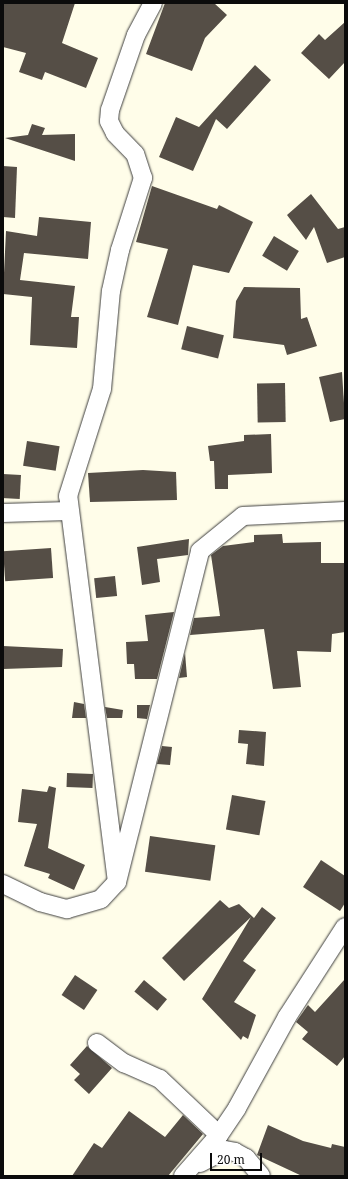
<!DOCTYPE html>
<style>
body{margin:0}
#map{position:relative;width:348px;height:1179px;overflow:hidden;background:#fffde9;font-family:"Noto Serif",serif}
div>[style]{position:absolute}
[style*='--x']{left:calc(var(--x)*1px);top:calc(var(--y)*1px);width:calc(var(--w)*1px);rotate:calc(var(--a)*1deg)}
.building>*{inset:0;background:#554e46;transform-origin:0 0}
.roads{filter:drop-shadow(0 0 1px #3e3e3e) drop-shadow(0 0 1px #3e3e3e)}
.street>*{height:18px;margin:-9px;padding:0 9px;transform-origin:9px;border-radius:9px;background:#fff}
span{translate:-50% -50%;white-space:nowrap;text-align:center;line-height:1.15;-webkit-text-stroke:4px #fff;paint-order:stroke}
.frame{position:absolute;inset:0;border:4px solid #0b0b0b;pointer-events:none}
.scale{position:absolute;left:210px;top:1153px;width:52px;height:18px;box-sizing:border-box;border:2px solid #0b0b0b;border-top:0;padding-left:5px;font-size:12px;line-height:14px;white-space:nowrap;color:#0b0b0b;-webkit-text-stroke:3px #fff;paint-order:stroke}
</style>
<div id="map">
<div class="building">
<i style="clip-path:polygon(3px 3px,75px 3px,62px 43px,98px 58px,86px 88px,45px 72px,42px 80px,19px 72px,26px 53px,3px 47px)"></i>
<i style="clip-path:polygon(165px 3px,214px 3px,227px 15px,205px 38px,192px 71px,146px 54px)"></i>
<i style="clip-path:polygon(345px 22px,345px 62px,329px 79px,301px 53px,319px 34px,325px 40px)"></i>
<i style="clip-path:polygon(255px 65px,271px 80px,227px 129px,216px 119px,193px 171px,159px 157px,176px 117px,199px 127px)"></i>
<i style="clip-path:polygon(32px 124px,45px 128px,42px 135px,75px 134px,75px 161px,5px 138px,28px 135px)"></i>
<i style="clip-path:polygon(3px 166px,17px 167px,15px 218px,3px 217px)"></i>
<i style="clip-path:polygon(152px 186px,217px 209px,219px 205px,253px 222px,229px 273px,193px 265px,178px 325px,147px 317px,168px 249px,136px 242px)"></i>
<i style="clip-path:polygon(311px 194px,338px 229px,345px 227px,345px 257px,327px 263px,314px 227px,306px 240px,287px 215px)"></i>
<i style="clip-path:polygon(39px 217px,91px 222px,88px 259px,24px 253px,20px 280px,75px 286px,71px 317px,79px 317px,77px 348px,30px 345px,32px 297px,3px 294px,6px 231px,37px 236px)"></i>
<i style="left:274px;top:236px;width:29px;height:23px;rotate:31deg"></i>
<i style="clip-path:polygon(244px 287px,300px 288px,301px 319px,307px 317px,317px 346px,287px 355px,284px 345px,233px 338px,236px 301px)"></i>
<i style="left:187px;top:326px;width:38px;height:24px;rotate:14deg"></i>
<i style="clip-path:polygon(342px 372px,345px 419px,330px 422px,319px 377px)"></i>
<i style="left:285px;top:383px;width:39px;height:28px;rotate:89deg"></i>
<i style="clip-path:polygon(271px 434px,272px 473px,228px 475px,228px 489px,215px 489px,214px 461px,210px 461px,208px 446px,244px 441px,244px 435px)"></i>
<i style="left:27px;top:441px;width:33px;height:25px;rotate:9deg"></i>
<i style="clip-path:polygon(143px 470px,176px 472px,177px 500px,90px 502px,88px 473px)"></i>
<i style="left:3px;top:474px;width:18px;height:24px;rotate:3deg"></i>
<i style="clip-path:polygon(282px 534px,283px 543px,321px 542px,321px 563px,345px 563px,345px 632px,332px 634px,331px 652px,297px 651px,301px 687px,273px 689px,264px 629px,190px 635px,194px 618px,220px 616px,211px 555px,223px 546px,254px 542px,254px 535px)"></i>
<i style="clip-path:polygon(189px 539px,188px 555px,157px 559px,160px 582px,142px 585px,137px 547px)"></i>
<i style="left:51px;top:548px;width:30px;height:48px;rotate:86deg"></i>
<i style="left:115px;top:576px;width:20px;height:21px;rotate:84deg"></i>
<i style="clip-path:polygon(174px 612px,157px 679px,135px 679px,134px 664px,127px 664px,126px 642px,148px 641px,145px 615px)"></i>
<i style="clip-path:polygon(3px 646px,63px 649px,62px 667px,3px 669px)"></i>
<i style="clip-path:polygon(185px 653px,187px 677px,179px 678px)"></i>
<i style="clip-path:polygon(74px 702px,84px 704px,86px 718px,72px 718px)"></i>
<i style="clip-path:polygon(137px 705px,150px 705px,147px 719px,137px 718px)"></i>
<i style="clip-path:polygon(105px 707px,123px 710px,122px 718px,107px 718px)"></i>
<i style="clip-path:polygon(239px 730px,266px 732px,264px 766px,246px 764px,248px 744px,238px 743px)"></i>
<i style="clip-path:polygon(162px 746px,172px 747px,170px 765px,157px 764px)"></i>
<i style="left:67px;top:773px;width:26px;height:14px;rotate:2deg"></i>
<i style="clip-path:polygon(49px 786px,56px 788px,48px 848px,85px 865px,74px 890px,48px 878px,50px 874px,24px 866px,37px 824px,18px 822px,22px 789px,47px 792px)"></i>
<i style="left:232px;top:795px;width:34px;height:35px;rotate:10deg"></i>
<i style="left:150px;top:836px;width:66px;height:36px;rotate:8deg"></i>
<i style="clip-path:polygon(321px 860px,345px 876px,345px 903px,340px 911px,303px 887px)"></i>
<i style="clip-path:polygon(220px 900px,229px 908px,239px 904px,254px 918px,262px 907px,276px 918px,243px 961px,256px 970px,234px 1002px,256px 1015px,248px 1039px,243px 1036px,241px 1040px,202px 999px,251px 917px,184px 981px,162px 958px)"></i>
<i style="left:75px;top:975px;width:27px;height:24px;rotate:34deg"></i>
<i style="clip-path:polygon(345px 979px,345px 1056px,337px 1066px,302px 1039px,308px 1032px,296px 1022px,308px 1005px,315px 1012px)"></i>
<i style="left:144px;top:980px;width:30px;height:15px;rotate:40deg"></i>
<i style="clip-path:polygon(87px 1046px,112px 1068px,89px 1094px,74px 1080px,80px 1074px,70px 1065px)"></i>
<i style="clip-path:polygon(129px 1111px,165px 1137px,183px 1115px,203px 1134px,168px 1176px,72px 1176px,94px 1143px,102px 1148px)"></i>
<i style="clip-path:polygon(268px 1125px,303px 1141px,331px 1148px,332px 1144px,345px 1147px,345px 1176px,302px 1176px,257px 1155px)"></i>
</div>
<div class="roads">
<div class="street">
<i style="--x:3;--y:513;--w:65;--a:-1.8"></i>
<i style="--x:117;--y:882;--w:389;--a:-97.2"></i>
<i style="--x:68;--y:496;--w:112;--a:-72.4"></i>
<i style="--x:102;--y:389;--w:98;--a:-84.8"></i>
<i style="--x:111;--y:291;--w:42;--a:-77.6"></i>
<i style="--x:120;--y:250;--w:76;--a:-72.3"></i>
<i style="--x:143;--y:178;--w:25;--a:-108"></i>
<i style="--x:135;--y:154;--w:29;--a:-134"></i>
<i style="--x:115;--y:133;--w:13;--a:-117"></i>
<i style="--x:109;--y:121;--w:11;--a:-85"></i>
<i style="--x:110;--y:110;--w:79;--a:-70.9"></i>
<i style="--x:136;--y:35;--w:36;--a:-62"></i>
<i style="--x:3;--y:884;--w:41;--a:25.9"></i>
<i style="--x:40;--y:902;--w:28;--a:15"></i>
<i style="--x:67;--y:909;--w:35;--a:-16"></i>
<i style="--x:101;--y:899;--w:23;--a:-47"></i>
<i style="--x:117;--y:882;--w:341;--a:-75.9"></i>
<i style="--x:200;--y:551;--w:55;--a:-39.1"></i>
<i style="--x:243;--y:516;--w:102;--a:-2.8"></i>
<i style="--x:97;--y:1043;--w:34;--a:37"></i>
<i style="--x:124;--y:1063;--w:39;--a:24"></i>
<i style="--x:160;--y:1079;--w:81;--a:43.5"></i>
<i style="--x:200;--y:1163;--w:28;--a:-27"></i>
<i style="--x:225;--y:1150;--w:10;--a:11"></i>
<i style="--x:235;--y:1152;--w:13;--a:29"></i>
<i style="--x:246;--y:1158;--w:23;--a:50"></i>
<i style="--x:183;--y:1176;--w:55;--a:-48.7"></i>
<i style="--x:219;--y:1135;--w:32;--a:-56"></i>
<i style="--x:237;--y:1108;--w:104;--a:-61.2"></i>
<i style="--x:287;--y:1017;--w:107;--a:-57.2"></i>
</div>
</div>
<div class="frame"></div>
<div class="scale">20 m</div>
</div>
